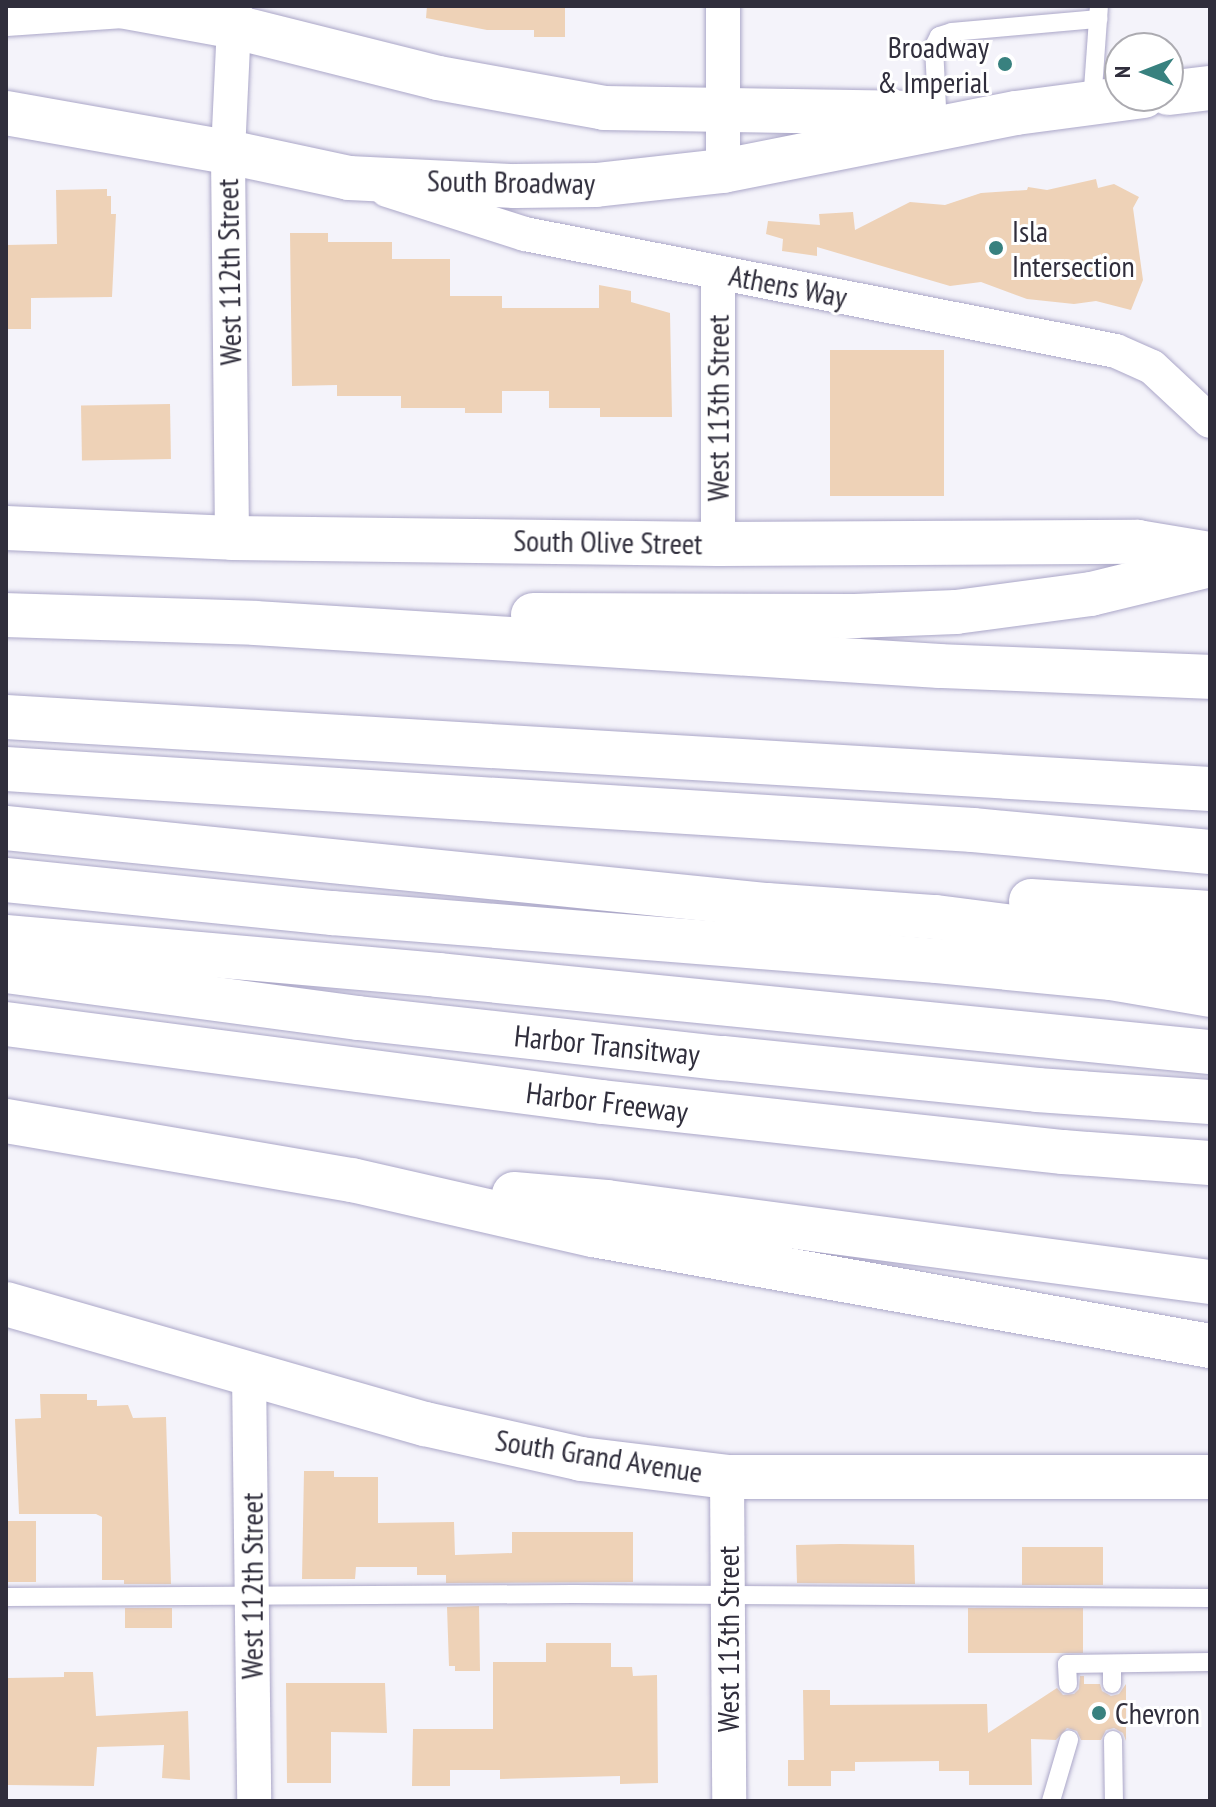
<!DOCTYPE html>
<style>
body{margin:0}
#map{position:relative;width:1216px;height:1807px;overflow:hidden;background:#f4f3fa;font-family:"PT Sans Narrow",sans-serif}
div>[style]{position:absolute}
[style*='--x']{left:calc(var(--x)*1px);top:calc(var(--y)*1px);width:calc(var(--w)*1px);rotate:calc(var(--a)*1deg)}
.building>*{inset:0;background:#eed2b7;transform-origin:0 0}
.roads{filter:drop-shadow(0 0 2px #aba7c8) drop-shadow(0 0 2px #aba7c8)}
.service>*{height:18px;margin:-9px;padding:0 9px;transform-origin:9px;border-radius:9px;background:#fff}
.minor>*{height:34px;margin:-17px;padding:0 17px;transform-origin:17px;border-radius:17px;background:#fff}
.secondary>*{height:44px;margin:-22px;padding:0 22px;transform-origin:22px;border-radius:22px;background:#fff}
.primary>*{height:44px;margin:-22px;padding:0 22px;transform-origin:22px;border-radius:22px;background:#fff}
.motorway>*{height:44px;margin:-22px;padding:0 22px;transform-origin:22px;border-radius:22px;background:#fff}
.dots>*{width:22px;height:22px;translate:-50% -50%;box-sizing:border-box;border:4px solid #fff;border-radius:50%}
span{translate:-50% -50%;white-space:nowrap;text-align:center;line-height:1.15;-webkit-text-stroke:6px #fff;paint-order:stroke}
.poi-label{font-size:30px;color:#302e3c}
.right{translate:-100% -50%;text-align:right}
.left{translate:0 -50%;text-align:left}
.street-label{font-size:30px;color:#302e3c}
.frame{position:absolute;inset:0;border:8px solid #302e3c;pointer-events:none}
.north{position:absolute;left:1104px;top:32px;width:80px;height:80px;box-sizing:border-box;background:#fff;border:2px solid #acabb1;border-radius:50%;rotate:270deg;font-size:22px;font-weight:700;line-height:32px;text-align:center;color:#302e3c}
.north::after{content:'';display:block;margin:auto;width:28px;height:36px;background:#38817f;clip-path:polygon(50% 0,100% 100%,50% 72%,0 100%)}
</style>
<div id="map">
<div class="building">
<i style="clip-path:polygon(427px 6px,565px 6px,565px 37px,534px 37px,534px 30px,487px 30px,426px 18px)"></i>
<i style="clip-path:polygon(1096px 179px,1098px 188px,1114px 184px,1139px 197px,1133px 208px,1143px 280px,1131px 310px,1096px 301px,1074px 304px,1027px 299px,981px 282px,950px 286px,817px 247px,817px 256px,782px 251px,783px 239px,766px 234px,768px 221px,820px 225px,819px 214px,853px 212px,855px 230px,910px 202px,945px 205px,981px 193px,1027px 190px,1028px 187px,1047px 190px)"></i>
<i style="clip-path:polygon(107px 189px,107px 196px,111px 196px,111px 214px,116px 214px,112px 297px,31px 298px,31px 329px,6px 329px,6px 245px,57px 244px,56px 190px)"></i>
<i style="clip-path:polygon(290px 233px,328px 233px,328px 242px,392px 242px,392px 259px,450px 259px,450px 296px,502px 296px,502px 308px,599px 308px,599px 285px,631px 291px,631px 302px,670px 313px,672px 417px,600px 417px,600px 408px,549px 408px,549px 391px,502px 391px,502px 413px,465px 413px,465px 408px,401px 408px,401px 396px,337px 396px,337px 385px,292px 386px)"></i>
<i style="left:944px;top:350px;width:146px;height:114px;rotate:90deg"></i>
<i style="left:170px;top:404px;width:55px;height:89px;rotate:89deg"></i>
<i style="clip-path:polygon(40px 1394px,87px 1394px,87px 1400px,97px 1400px,97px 1406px,128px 1405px,133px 1418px,166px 1417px,171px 1584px,124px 1584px,124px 1580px,102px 1580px,102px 1517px,96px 1514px,19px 1514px,15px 1419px,41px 1418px)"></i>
<i style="clip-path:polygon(304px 1471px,334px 1471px,334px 1477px,378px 1477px,378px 1523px,454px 1522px,455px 1555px,512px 1553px,512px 1532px,633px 1532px,633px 1582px,446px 1583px,446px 1575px,417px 1575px,417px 1567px,356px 1567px,355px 1579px,302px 1579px)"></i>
<i style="left:6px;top:1521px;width:30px;height:61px"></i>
<i style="clip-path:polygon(840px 1544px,914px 1545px,915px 1584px,797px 1583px,796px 1545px)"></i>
<i style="left:1022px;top:1547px;width:81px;height:38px"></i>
<i style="clip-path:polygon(479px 1606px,480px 1671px,455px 1671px,455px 1666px,449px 1666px,447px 1607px)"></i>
<i style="left:125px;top:1608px;width:47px;height:20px"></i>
<i style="left:968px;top:1608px;width:115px;height:45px"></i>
<i style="clip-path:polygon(546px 1643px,611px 1643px,611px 1667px,632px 1667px,633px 1676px,657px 1675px,658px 1783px,620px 1784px,620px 1776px,500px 1779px,500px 1770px,450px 1770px,450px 1786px,412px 1786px,413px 1729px,493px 1729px,493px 1662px,546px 1662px)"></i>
<i style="clip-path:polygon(64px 1672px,93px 1672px,96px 1716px,188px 1711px,190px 1780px,162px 1778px,164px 1745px,97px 1747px,94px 1786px,8px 1785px,8px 1678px,64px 1677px)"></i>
<i style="clip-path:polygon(1080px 1676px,1084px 1676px,1084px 1684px,1100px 1684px,1102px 1691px,1111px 1696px,1119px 1694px,1126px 1684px,1126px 1741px,1123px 1733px,1114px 1728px,1106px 1730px,1101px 1740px,1081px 1740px,1077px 1731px,1067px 1728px,1056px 1740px,1031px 1739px,1032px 1785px,969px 1785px,969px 1771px,939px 1771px,939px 1761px,855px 1762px,855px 1771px,831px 1771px,831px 1786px,788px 1786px,788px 1760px,804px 1760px,803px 1690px,830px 1690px,830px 1705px,987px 1704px,988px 1733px,1057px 1688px,1063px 1695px,1074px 1694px,1079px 1689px)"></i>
<i style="clip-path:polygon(286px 1683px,385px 1683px,387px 1733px,331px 1732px,331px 1783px,287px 1783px)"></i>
</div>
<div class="roads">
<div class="service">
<i style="--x:1092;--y:103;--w:97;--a:-85.9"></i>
<i style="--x:938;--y:128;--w:82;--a:-92.8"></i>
<i style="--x:934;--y:46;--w:11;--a:-63"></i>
<i style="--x:939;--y:36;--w:14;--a:-17"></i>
<i style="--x:952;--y:32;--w:147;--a:-5.1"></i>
<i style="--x:6;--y:1597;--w:567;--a:-0.3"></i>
<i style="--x:573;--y:1594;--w:637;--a:0.36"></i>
<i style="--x:1112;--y:1664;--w:20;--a:90"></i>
<i style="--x:1068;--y:1684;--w:20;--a:-93"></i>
<i style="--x:1067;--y:1664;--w:143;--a:-0.8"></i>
<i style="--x:1113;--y:1740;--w:61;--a:89.1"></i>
<i style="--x:1051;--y:1801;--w:64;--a:-73.6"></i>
</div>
<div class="minor">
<i style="--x:723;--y:6;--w:165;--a:90"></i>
<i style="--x:387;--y:190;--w:145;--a:17.7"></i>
<i style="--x:525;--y:234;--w:602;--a:11.2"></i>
<i style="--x:1116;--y:351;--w:39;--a:24"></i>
<i style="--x:1152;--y:367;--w:79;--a:43"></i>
<i style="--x:718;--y:273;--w:271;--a:90"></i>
<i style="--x:232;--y:538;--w:386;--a:-90.6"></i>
<i style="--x:228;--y:152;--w:146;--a:-87.3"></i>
<i style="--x:249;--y:1372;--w:429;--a:89.3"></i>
<i style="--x:727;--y:1477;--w:324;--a:89.6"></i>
</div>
<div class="secondary">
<i style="--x:121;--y:6;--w:116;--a:10.4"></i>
<i style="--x:235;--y:27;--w:209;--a:14.1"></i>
<i style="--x:438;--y:78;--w:169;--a:10.2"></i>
<i style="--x:604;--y:108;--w:312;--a:0.9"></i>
<i style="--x:6;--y:14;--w:117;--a:-3.9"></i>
<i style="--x:1168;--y:93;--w:42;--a:-6.8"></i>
<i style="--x:6;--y:113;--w:225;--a:10"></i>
<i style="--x:228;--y:152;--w:124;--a:12.1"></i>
<i style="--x:349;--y:178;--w:166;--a:2.8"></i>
<i style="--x:515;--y:186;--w:81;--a:-0.7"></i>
<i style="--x:596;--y:185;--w:128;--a:-6.3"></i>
<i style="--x:723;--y:171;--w:299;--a:-11.2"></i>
<i style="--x:1016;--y:113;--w:129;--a:-7.6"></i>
</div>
<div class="primary">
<i style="--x:6;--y:528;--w:226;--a:2.5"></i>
<i style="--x:232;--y:538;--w:486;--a:0.7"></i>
<i style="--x:718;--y:544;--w:420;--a:-0.3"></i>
<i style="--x:1138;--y:542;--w:73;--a:9.5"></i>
<i style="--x:6;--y:1304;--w:436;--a:16"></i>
<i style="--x:425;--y:1424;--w:160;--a:12.6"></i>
<i style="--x:581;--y:1459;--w:147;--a:7"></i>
<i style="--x:727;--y:1477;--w:483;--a:0"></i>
</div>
<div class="motorway">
<i style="--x:6;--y:615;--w:249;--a:1.8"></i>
<i style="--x:255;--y:623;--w:686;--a:3.59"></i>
<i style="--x:940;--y:666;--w:270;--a:2.3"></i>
<i style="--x:533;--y:615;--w:322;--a:0.2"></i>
<i style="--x:855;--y:616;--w:101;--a:-2.3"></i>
<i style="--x:956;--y:612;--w:136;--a:-7.6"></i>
<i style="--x:1091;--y:594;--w:122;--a:-13.7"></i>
<i style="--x:6;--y:717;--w:1206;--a:3.42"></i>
<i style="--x:6;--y:769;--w:969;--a:3.61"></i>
<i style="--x:973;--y:830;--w:238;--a:5.3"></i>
<i style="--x:6;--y:828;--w:765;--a:5.78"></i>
<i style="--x:767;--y:905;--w:169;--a:4.1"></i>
<i style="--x:936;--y:917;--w:213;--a:7.3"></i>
<i style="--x:1147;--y:944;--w:64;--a:11.7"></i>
<i style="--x:6;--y:880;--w:328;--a:5.8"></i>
<i style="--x:332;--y:913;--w:607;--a:4.54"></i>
<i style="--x:937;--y:961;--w:175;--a:5.6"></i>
<i style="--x:1111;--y:978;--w:100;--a:9.7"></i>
<i style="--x:1031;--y:901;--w:179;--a:3.8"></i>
<i style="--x:6;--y:937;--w:434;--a:5"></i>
<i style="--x:438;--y:975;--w:776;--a:5.7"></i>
<i style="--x:6;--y:971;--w:355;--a:7.6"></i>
<i style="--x:358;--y:1018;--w:367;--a:6.3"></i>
<i style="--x:723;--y:1058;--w:316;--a:5.8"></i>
<i style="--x:1037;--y:1090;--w:173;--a:4"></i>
<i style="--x:6;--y:1024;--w:601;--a:7.46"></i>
<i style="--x:602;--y:1102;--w:464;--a:6.2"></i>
<i style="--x:1063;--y:1152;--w:147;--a:4.3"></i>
<i style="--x:6;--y:1121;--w:351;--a:9.7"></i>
<i style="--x:352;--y:1180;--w:247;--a:12.9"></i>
<i style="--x:593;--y:1235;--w:627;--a:10.2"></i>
<i style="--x:514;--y:1194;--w:93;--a:4.9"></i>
<i style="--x:607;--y:1202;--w:608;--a:7.56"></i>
</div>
</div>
<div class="dots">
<i style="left:1005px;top:64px;background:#38817f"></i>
<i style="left:996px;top:248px;background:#38817f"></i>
<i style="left:1099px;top:1713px;background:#38817f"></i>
</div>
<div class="poi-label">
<span class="right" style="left:989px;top:64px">Broadway<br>&amp; Imperial</span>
<span class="left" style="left:1012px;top:248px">Isla<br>Intersection</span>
<span class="left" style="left:1115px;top:1713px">Chevron</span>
</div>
<div class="street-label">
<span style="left:511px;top:182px;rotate:1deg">South Broadway</span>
<span style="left:229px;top:272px;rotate:-91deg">West 112th Street</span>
<span style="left:788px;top:286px;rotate:11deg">Athens Way</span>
<span style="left:718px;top:408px;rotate:-90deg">West 113th Street</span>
<span style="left:608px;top:542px;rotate:1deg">South Olive Street</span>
<span style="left:607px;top:1045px;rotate:6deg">Harbor Transitway</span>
<span style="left:607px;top:1102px;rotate:7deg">Harbor Freeway</span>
<span style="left:599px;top:1456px;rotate:9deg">South Grand Avenue</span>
<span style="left:252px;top:1586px;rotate:-90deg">West 112th Street</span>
<span style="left:728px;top:1639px;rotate:-90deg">West 113th Street</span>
</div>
<div class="frame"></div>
<div class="north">N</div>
</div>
